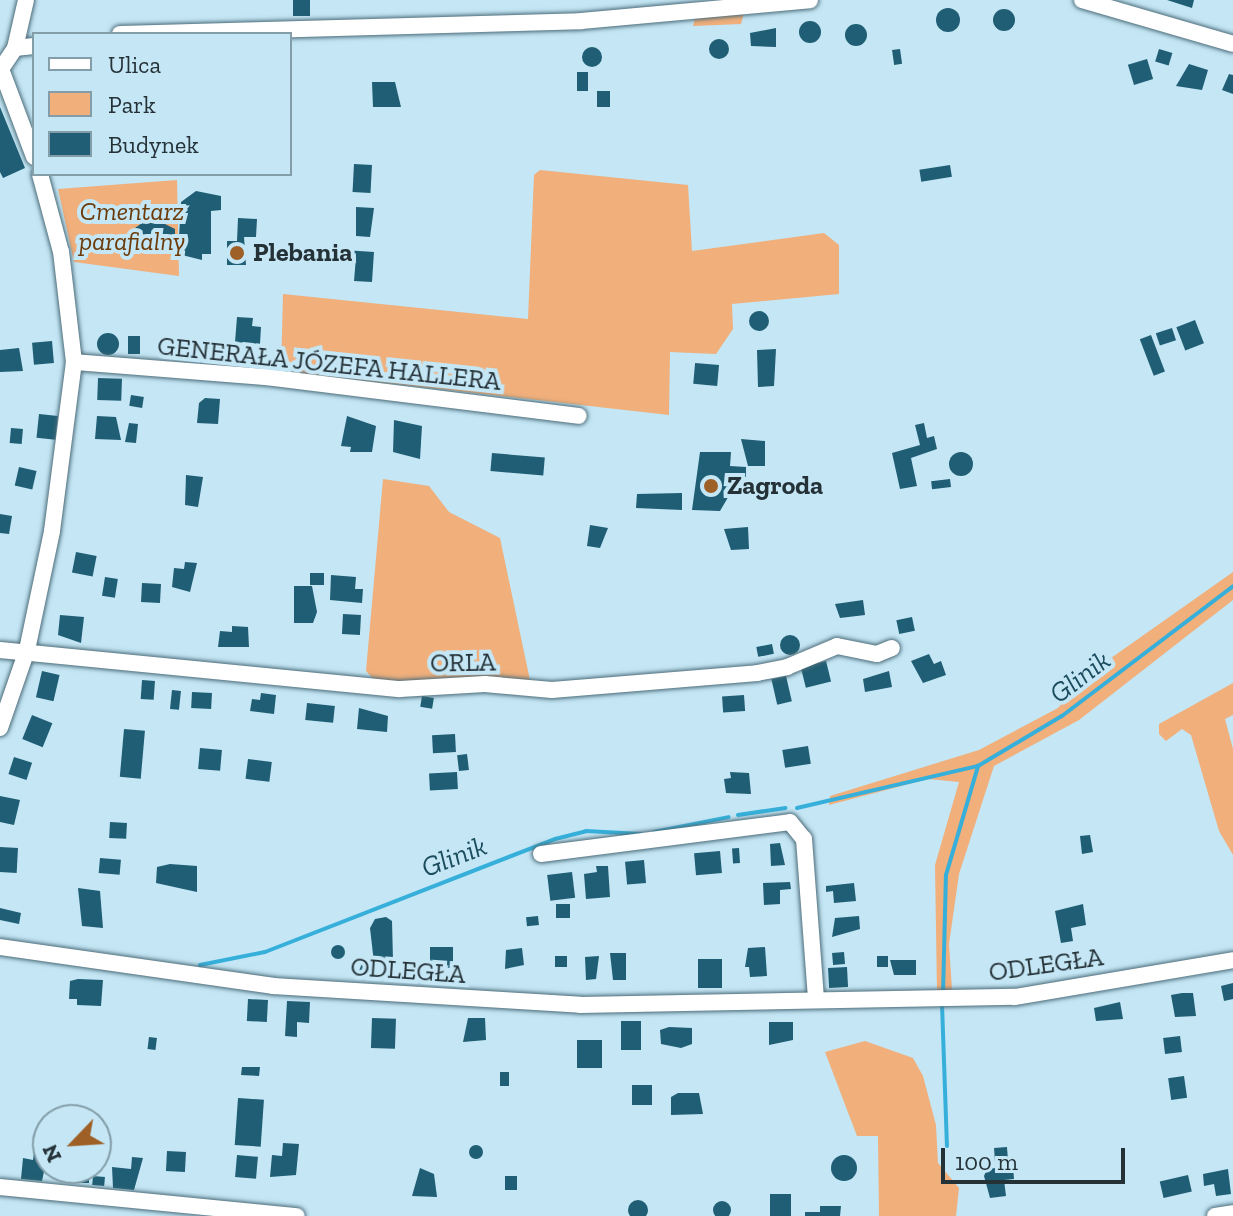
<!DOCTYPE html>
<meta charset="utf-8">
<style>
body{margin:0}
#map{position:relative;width:1233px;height:1216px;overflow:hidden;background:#c4e6f5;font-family:"Zilla Slab",serif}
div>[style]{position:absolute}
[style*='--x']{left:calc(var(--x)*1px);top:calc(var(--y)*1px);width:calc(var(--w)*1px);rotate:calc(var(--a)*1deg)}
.green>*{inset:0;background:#f0af7b}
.stream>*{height:4px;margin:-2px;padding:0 2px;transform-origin:2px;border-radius:2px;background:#36b0da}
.building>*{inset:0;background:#1f5e74;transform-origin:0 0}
.round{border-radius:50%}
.roads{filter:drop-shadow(0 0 2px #4c6c79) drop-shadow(0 0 2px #4c6c79)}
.minor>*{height:16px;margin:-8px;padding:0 8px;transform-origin:8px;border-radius:8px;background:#fff}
.dots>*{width:22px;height:22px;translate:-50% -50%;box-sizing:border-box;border:4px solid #c4e6f5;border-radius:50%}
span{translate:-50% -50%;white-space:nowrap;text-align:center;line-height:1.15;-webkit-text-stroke:8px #c4e6f5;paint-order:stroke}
.park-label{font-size:26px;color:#6c3b0a;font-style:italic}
.poi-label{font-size:26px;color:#243137;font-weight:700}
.left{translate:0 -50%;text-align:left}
.street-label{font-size:26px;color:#243137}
.water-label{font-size:28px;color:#1b4c5e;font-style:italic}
.legend{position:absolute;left:32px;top:32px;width:260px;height:144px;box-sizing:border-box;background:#c4e6f5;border:2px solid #849ea9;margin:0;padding:10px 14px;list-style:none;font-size:24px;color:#243137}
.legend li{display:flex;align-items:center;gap:16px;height:40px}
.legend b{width:40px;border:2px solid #849ea9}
.north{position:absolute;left:32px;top:1104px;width:80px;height:80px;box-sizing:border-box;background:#c4e6f5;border:2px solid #849ea9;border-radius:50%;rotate:245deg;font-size:22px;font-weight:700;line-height:32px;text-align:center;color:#243137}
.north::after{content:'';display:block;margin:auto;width:28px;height:36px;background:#9f6028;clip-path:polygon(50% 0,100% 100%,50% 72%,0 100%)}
.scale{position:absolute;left:941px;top:1148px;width:184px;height:36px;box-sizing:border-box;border:4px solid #243137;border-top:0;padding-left:10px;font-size:24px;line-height:28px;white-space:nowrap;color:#243137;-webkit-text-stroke:6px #c4e6f5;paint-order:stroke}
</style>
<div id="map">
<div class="green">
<i style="clip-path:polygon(744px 13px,741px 24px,693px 26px,695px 18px)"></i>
<i style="clip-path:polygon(540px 170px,688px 185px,692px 251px,824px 233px,839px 245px,839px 294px,732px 304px,733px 329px,716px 354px,670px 352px,669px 415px,281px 371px,283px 294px,528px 319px,534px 175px)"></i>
<i style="clip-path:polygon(177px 180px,179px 276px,74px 262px,58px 189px)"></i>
<i style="clip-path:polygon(383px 479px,429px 486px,449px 512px,500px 538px,531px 685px,376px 682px,366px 671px)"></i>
<i style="clip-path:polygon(1233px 572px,1233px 600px,1079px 720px,994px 766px,959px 874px,949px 944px,952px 990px,937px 992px,935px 865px,959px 782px,928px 779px,829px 805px,830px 796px,979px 750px,1058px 708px,1087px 675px)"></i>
<i style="clip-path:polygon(1233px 683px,1233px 715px,1225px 719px,1233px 749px,1233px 855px,1219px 831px,1191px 735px,1182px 729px,1166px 741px,1159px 734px,1159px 724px)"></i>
<i style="clip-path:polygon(865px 1041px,913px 1058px,923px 1076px,936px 1125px,938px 1163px,959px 1188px,956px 1216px,879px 1216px,878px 1136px,857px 1136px,825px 1052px)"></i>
</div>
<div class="stream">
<i style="--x:797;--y:808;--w:186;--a:-13.1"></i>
<i style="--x:978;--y:766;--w:98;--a:-30.8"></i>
<i style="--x:1062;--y:716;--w:215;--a:-37.2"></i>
<i style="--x:738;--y:815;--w:48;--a:-8.5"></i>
<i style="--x:654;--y:832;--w:76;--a:-11.3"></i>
<i style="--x:200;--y:965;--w:66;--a:-11.3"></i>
<i style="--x:265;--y:952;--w:311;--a:-21.3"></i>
<i style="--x:555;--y:839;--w:32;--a:-14"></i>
<i style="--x:586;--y:831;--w:55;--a:3.1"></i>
<i style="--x:943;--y:995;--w:120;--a:-88.6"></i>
<i style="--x:946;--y:875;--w:114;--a:-73.6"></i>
<i style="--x:942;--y:1004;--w:142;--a:88"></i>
</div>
<div class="building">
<i style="left:293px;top:0;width:17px;height:16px"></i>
<i style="clip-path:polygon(1167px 0,1194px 0,1192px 8px)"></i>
<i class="round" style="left:936px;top:8px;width:24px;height:24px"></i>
<i class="round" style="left:993px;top:9px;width:22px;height:22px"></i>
<i class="round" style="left:799px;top:21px;width:22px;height:22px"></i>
<i class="round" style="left:845px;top:24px;width:22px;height:22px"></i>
<i style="clip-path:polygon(776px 28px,776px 47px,751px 46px,750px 33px)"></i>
<i class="round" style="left:709px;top:39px;width:20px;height:20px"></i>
<i class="round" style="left:582px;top:47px;width:20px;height:20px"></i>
<i style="left:900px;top:49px;width:15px;height:8px;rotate:82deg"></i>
<i style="left:1159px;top:49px;width:14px;height:13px;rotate:17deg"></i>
<i style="left:1147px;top:59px;width:21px;height:20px;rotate:73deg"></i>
<i style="clip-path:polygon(1189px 64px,1208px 70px,1202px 90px,1176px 86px)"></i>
<i style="left:577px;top:72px;width:11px;height:19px"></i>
<i style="clip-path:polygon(1229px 74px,1233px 75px,1233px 94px,1222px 90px)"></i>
<i style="clip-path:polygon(372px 82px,395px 82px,401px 107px,373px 107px)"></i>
<i style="left:597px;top:91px;width:13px;height:16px"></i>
<i style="clip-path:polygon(0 107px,25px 168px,3px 178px,0 172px)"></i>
<i style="left:354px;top:164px;width:18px;height:28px;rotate:3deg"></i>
<i style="left:950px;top:165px;width:12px;height:31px;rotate:81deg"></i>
<i style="clip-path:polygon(196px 191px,221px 196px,221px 210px,211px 211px,211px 254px,202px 254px,202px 260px,178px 254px,181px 202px)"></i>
<i style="clip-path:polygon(356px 207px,374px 208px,370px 237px,356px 236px)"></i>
<i style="clip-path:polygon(238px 218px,257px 219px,256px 237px,244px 237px,246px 265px,227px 265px,227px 241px,237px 241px)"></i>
<i style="clip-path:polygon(142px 223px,163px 223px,175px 229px,175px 235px,142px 240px,135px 228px)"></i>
<i style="clip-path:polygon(344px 250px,374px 252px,372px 282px,354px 281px,356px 257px,343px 256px)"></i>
<i class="round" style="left:749px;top:311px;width:20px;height:20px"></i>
<i style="clip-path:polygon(237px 317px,253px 318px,252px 326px,261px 327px,260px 344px,235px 342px)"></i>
<i style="left:1195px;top:320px;width:25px;height:20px;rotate:69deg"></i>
<i style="left:1172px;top:328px;width:13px;height:17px;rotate:72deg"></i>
<i class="round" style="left:97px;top:333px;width:22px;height:22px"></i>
<i style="left:1151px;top:335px;width:39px;height:12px;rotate:69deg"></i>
<i style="left:128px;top:336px;width:12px;height:18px"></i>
<i style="left:52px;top:341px;width:22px;height:20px;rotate:85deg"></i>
<i style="clip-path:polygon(19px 348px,23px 371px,0 372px,0 350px)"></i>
<i style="clip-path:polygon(776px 349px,774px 386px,758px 387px,757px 350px)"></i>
<i style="left:719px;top:365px;width:21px;height:24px;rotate:95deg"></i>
<i style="left:98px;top:378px;width:24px;height:22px;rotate:2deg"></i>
<i style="left:131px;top:395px;width:13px;height:11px;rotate:9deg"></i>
<i style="clip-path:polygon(205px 398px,220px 399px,218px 424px,197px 423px,199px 403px)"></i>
<i style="left:39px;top:414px;width:19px;height:24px;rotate:6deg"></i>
<i style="clip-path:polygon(97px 416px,116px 417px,121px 440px,95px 439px)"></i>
<i style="clip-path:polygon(347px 416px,376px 426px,372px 452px,350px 452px,351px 447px,341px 446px)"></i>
<i style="clip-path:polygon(394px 420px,422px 426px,420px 459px,393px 452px)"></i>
<i style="clip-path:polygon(129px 423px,138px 424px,136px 443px,125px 442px)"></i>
<i style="clip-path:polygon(924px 423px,927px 438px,934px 436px,937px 449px,911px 458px,917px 486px,900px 489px,892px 453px,920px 445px,915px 425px)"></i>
<i style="left:11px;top:428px;width:12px;height:15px;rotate:5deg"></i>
<i style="clip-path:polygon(741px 439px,765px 441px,765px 466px,748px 466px)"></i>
<i style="clip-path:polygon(700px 452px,731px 452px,730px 466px,746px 467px,746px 477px,730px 476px,730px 494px,720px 511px,692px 510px)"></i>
<i class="round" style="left:949px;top:452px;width:24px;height:24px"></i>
<i style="left:492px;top:453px;width:53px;height:18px;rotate:5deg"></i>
<i style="left:19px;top:467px;width:18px;height:19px;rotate:13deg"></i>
<i style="clip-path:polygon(186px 475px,203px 477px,198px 507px,185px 505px)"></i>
<i style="left:950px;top:479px;width:8px;height:19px;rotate:83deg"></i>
<i style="clip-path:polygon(682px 493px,682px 510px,636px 508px,637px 494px)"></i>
<i style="clip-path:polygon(0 514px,12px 516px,9px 534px,0 533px)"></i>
<i style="clip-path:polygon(590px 525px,608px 528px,600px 548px,587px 546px)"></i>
<i style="clip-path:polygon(748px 527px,749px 549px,731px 550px,724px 529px)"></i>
<i style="left:76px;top:552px;width:21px;height:21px;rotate:11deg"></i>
<i style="clip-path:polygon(185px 562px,197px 563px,190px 592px,172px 587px,174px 568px,184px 569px)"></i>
<i style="left:310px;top:573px;width:14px;height:12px"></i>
<i style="clip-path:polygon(331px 575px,356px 577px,355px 589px,363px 589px,362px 603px,330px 600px)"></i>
<i style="left:105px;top:577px;width:13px;height:19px;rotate:9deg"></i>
<i style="left:142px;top:583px;width:19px;height:19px;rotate:3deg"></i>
<i style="clip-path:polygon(294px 586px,312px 586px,317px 612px,313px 623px,294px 623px)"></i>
<i style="clip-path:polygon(863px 600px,865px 615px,840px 618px,835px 604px)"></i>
<i style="left:343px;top:614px;width:18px;height:20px;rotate:3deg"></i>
<i style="clip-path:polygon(60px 615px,84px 617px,81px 643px,58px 635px)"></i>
<i style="left:912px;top:617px;width:14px;height:16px;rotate:78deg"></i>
<i style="clip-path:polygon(232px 626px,248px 627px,249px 647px,218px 647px,220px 631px,232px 632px)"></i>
<i class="round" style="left:780px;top:635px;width:20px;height:20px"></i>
<i style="left:772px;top:644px;width:10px;height:16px;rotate:79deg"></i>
<i style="clip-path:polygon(929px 654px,934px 664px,941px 661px,946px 675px,923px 683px,911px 661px)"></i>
<i style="left:826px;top:661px;width:21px;height:26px;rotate:76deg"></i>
<i style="left:42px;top:671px;width:18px;height:27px;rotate:13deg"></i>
<i style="clip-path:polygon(889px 671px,892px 687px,865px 692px,863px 679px)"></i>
<i style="left:786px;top:676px;width:26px;height:15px;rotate:77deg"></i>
<i style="left:142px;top:680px;width:13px;height:19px;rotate:4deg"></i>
<i style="left:172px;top:690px;width:9px;height:19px;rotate:6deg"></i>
<i style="left:192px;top:692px;width:20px;height:16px;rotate:3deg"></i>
<i style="clip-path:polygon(261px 693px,276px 695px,274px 714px,250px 711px,252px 699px,260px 700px)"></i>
<i style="left:744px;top:695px;width:16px;height:22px;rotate:86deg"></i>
<i style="left:422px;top:696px;width:12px;height:11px;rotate:9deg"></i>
<i style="left:307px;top:703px;width:28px;height:17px;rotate:6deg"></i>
<i style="clip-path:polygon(359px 708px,388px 716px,387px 732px,357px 729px)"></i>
<i style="left:32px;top:715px;width:22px;height:26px;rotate:22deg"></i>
<i style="left:124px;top:729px;width:21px;height:48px;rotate:5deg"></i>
<i style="left:455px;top:734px;width:18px;height:23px;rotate:87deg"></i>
<i style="left:808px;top:746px;width:18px;height:26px;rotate:81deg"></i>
<i style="left:200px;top:748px;width:22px;height:21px;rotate:5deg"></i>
<i style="left:467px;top:754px;width:16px;height:10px;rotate:83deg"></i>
<i style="left:14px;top:757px;width:19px;height:18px;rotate:18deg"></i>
<i style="left:248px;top:759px;width:24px;height:20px;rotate:7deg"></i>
<i style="left:457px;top:772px;width:17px;height:28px;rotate:87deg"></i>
<i style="clip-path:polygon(730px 772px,749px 773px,751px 794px,726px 793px,724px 779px,731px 778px)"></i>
<i style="clip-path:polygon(0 796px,20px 800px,14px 825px,0 822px)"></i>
<i style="left:110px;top:822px;width:17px;height:16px;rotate:3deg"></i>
<i style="clip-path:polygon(1090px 835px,1093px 852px,1082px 854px,1080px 836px)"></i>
<i style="clip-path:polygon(780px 843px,785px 865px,771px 866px,770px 844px)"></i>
<i style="left:0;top:847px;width:18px;height:25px;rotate:3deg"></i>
<i style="left:739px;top:848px;width:15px;height:7px;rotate:86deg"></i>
<i style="left:720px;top:851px;width:22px;height:26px;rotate:85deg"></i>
<i style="left:100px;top:858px;width:21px;height:15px;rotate:5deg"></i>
<i style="left:644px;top:860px;width:23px;height:19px;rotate:85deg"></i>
<i style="clip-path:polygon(170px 864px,197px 866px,197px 892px,156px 883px,157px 867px)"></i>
<i style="clip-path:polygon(596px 866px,608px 866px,610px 897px,586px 899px,584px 874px,597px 872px)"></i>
<i style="left:572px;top:872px;width:26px;height:25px;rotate:83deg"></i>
<i style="clip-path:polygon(790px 882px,791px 889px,780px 890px,780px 904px,764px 905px,763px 883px)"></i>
<i style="clip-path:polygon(854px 883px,856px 901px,834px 903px,833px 891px,826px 892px,826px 886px)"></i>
<i style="clip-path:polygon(78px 888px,100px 891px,103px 928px,82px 926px)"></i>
<i style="left:570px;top:904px;width:14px;height:14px;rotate:90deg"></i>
<i style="clip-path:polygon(1083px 904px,1086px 925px,1071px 928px,1073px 941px,1061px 943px,1055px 911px)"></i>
<i style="clip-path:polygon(0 908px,21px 913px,19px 924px,0 920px)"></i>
<i style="left:538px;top:916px;width:9px;height:12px;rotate:84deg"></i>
<i style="clip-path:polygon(859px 916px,860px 929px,832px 937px,835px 918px)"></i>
<i style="clip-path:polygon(386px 917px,392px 921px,393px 961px,374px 963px,370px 928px,375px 919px)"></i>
<i class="round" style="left:331px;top:945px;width:14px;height:14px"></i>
<i style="left:430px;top:947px;width:23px;height:21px"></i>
<i style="clip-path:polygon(765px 947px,767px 976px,750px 977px,749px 967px,745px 967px,748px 948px)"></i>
<i style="clip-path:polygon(522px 948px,524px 965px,505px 969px,506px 950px)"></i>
<i style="left:844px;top:952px;width:12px;height:12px;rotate:85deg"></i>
<i style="clip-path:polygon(610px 953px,626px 953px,626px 980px,613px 980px)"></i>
<i style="left:555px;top:956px;width:12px;height:11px"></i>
<i style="clip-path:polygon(599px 956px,596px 979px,586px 980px,585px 957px)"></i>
<i style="left:877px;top:956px;width:11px;height:11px"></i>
<i style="clip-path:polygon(364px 958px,371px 959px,373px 976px,357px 976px)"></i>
<i style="left:698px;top:959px;width:24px;height:29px"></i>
<i style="clip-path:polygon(890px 960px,916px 960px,916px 975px,894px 975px)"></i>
<i style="left:847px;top:967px;width:20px;height:19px;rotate:87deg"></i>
<i style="clip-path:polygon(78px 979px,103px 980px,101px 1006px,77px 1005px,77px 999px,69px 999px,70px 981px)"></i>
<i style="clip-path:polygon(1233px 983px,1233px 999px,1224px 1001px,1221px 986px)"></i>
<i style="clip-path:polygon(1182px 993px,1193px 993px,1196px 1016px,1175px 1017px,1171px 995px)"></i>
<i style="left:248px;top:999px;width:20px;height:22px;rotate:3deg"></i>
<i style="clip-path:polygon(287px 1001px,310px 1002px,309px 1023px,297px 1022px,297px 1037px,285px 1036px)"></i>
<i style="clip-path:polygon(1120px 1002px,1123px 1019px,1096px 1021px,1094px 1008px)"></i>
<i style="left:372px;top:1018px;width:24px;height:30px;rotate:2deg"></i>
<i style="clip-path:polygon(468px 1018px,485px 1018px,486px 1040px,463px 1042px)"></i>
<i style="left:621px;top:1021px;width:20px;height:29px"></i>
<i style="clip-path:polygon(769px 1022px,793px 1022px,793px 1040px,769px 1045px)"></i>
<i style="clip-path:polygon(669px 1027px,692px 1028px,692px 1044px,681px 1048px,661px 1044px,660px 1030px)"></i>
<i style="left:1180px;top:1036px;width:16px;height:17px;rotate:83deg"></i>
<i style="left:149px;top:1037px;width:8px;height:12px;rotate:7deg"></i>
<i style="left:577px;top:1040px;width:25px;height:28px"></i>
<i style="clip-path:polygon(242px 1067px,260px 1067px,259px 1076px,241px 1075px)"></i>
<i style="left:500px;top:1072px;width:9px;height:14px"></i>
<i style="left:1184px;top:1076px;width:22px;height:16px;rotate:82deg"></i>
<i style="left:632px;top:1085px;width:20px;height:20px"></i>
<i style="clip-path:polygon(678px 1093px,699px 1093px,703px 1114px,671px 1115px,671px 1097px)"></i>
<i style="left:238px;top:1098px;width:26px;height:47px;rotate:4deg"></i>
<i style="clip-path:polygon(283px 1143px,299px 1144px,296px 1175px,270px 1177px,272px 1155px,282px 1156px)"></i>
<i class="round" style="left:469px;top:1145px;width:14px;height:14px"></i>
<i style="left:1007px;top:1147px;width:14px;height:13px;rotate:86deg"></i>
<i style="left:167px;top:1151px;width:19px;height:20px;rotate:3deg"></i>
<i style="clip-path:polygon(34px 1152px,48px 1153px,42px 1181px,21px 1179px,23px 1158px,33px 1160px)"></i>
<i style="left:237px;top:1155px;width:21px;height:22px;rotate:5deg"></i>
<i class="round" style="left:831px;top:1155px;width:26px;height:26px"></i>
<i style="clip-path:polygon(132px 1157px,143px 1158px,134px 1190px,113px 1188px,112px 1167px,131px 1169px)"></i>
<i style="clip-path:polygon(1013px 1166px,1014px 1179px,1004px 1180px,1006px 1196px,990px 1198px,984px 1176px,987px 1169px)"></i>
<i style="left:68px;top:1168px;width:21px;height:15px"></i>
<i style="clip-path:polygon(420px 1168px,434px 1174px,437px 1197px,412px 1196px)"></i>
<i style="clip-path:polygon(1228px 1169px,1231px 1194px,1216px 1196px,1214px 1184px,1204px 1186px,1203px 1174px)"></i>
<i style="left:1188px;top:1175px;width:17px;height:29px;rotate:77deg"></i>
<i style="left:93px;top:1176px;width:12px;height:9px;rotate:5deg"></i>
<i style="left:505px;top:1176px;width:12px;height:14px"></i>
<i style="left:770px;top:1194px;width:21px;height:22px"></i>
<i class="round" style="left:628px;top:1200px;width:20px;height:20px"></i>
<i class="round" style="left:713px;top:1201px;width:18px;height:18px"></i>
<i style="clip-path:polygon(820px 1206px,841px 1206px,840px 1216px,805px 1216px,805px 1212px,820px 1212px)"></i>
</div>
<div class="roads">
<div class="minor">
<i style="--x:1082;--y:0;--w:157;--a:16.2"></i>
<i style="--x:120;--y:34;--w:461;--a:-1.6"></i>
<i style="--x:581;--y:21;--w:230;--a:-5.2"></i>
<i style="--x:15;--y:48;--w:19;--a:-6"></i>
<i style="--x:1;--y:69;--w:94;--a:69.4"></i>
<i style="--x:1;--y:69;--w:25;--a:-56"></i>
<i style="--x:15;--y:48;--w:49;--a:-77.1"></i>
<i style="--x:74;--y:362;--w:193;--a:4.5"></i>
<i style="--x:266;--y:377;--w:315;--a:7.1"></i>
<i style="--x:0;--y:650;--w:402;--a:5.6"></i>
<i style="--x:400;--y:689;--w:85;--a:-3.4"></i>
<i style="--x:485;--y:684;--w:67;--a:5.1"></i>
<i style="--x:552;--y:690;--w:206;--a:-4.7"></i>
<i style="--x:757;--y:673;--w:31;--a:-11"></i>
<i style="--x:787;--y:667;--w:54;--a:-22.8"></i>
<i style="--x:837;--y:646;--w:41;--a:11.3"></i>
<i style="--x:877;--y:654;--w:16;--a:-22"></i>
<i style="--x:0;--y:728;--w:83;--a:-70.9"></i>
<i style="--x:27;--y:650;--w:122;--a:-78.1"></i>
<i style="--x:52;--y:531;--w:170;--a:-82.6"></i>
<i style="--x:74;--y:362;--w:111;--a:-96.7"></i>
<i style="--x:61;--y:252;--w:81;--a:-105.1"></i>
<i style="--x:541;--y:854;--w:251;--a:-7.3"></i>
<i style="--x:790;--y:822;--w:22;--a:51"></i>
<i style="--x:804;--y:839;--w:161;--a:85.7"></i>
<i style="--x:0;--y:947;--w:276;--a:8.1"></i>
<i style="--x:273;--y:986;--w:308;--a:3.5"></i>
<i style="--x:580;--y:1005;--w:435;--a:-1.1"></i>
<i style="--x:1015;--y:997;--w:221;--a:-9.6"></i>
<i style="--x:0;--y:1187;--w:298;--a:5.6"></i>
<i style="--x:1215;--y:1216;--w:18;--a:-9"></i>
</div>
</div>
<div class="dots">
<i style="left:237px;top:253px;background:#9f6028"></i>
<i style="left:711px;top:486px;background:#9f6028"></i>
</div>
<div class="park-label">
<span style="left:132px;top:227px">Cmentarz<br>parafialny</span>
</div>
<div class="poi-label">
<span class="left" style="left:253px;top:253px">Plebania</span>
<span class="left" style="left:727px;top:486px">Zagroda</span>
</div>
<div class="street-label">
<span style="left:329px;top:364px;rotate:6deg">GENERAŁA JÓZEFA HALLERA</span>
<span style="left:463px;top:663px;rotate:-1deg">ORLA</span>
<span style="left:1046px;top:965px;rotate:-8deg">ODLEGŁA</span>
<span style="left:408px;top:971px;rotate:4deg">ODLEGŁA</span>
</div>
<div class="water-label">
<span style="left:1080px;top:677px;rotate:-37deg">Glinik</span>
<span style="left:454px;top:857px;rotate:-21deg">Glinik</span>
</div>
<ul class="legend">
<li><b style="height:10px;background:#fff"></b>Ulica</li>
<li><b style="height:22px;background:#f0af7b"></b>Park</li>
<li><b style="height:22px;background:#1f5e74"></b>Budynek</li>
</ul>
<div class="north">N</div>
<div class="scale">100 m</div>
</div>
